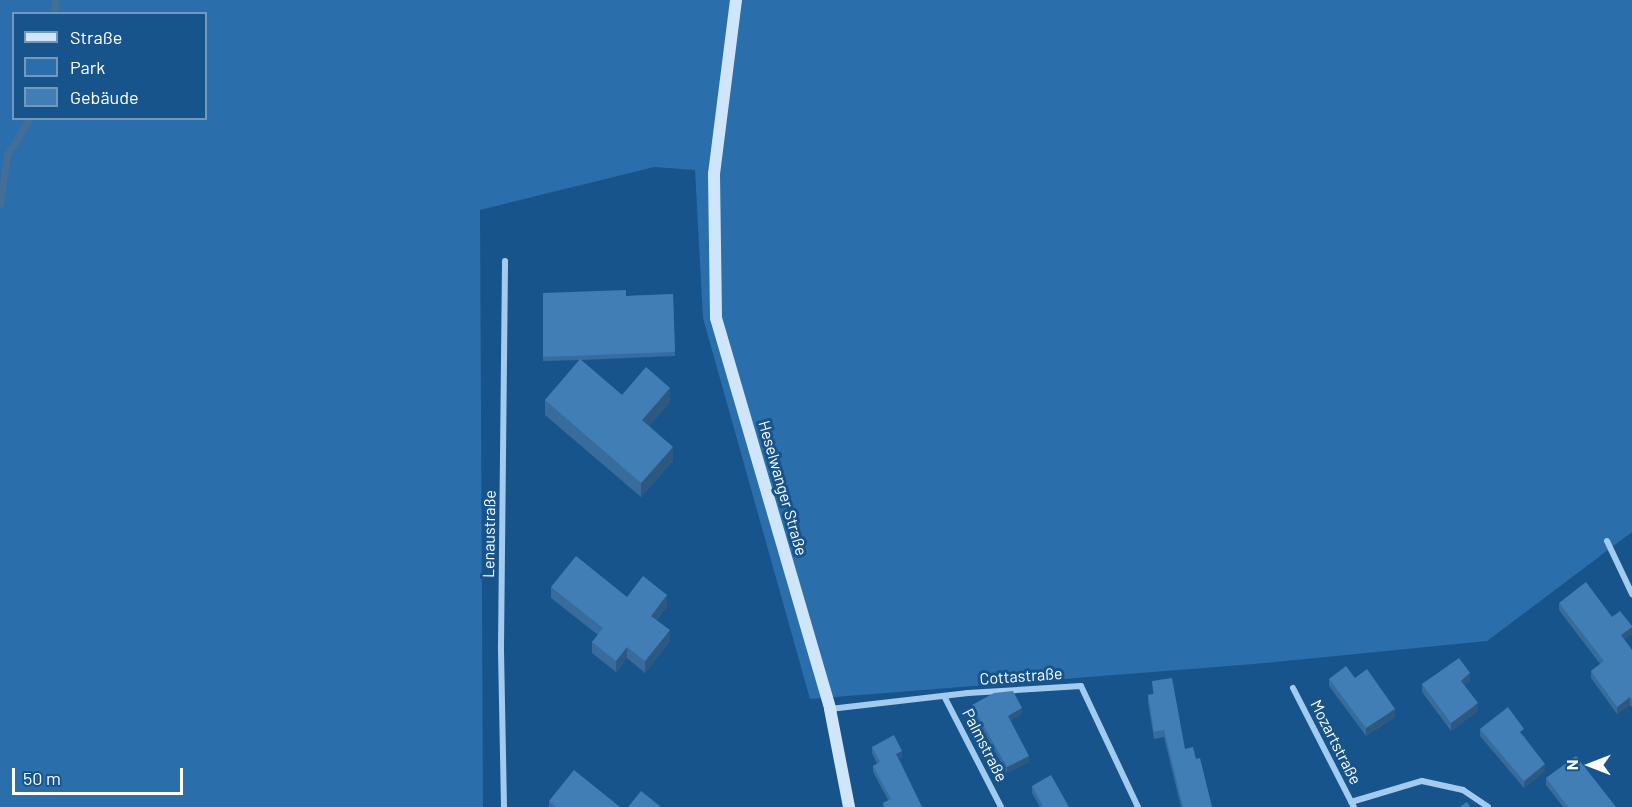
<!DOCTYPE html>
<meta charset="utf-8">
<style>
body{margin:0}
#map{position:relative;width:1632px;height:807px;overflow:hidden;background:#17548c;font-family:Barlow,sans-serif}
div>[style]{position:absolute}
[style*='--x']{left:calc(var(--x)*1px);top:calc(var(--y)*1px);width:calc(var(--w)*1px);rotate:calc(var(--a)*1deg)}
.green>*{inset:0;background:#2a6eab}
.stream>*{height:7px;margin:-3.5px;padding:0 3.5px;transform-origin:3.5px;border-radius:3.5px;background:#426e97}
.street>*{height:6px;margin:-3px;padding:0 3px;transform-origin:3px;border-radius:3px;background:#a2cbef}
.secondary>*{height:12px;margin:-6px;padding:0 6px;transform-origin:6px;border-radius:6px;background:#cfe6fa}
.wall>*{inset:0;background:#376c9c}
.shaded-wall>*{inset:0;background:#2d587f}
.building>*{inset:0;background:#407eb5}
span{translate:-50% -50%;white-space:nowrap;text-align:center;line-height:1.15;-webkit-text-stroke:6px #17548c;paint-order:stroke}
.street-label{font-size:16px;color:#fff}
.legend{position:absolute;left:12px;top:12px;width:195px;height:108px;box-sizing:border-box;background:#17548c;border:2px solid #7498ba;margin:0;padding:8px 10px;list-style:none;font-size:18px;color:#fff}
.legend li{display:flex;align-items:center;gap:12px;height:30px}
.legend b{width:30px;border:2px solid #7498ba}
.north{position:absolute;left:1560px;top:735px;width:60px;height:60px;-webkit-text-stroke:4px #17548c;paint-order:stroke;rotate:270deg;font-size:16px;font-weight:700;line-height:24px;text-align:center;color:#fff}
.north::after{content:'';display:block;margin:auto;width:21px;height:27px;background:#fff;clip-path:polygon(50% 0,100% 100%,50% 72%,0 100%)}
.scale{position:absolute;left:12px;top:768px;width:171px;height:27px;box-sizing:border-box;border:3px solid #fff;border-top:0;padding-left:8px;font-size:18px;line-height:21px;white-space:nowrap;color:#fff;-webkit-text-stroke:4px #17548c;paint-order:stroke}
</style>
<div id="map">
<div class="green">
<i style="clip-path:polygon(evenodd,0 0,1632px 0,1632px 532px,1487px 641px,1254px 664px,810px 699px,703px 318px,695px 170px,654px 167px,480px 210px,483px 807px,0 807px,0 0,14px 14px,206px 14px,206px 118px,14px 118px,14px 14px)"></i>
</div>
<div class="stream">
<i style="--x:55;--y:0;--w:14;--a:90"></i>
<i style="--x:0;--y:204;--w:49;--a:-81.9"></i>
<i style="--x:7;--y:155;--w:44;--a:-58.1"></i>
</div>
<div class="street">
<i style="--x:1607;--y:541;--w:59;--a:64.7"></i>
<i style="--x:1293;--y:688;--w:134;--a:62.9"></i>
<i style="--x:944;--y:696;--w:125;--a:62.8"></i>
<i style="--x:830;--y:709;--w:139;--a:-6.6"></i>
<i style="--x:968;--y:693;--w:113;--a:-3.5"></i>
<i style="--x:1081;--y:686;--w:134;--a:64.8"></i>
<i style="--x:1351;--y:802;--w:74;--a:-16.5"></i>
<i style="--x:1422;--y:781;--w:42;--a:12.4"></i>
<i style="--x:1463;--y:790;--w:30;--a:34"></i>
<i style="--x:504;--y:807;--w:161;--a:-91.1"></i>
<i style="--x:501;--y:646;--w:385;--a:-89.4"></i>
</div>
<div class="secondary">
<i style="--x:736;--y:0;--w:175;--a:97.2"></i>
<i style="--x:714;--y:174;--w:144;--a:89.2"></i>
<i style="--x:716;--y:318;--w:407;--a:73.7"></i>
<i style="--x:830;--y:709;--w:100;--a:79"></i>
</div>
<div class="wall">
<i style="clip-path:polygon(543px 293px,626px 296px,673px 294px,675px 356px,581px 360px,622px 395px,670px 402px,649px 426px,673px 461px,641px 497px,545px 415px,545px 400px,580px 360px,543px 361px)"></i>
<i style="clip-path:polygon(551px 587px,627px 597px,667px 606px,657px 620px,670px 641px,645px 673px,627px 658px,616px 672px,592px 653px,592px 642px,598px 635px,551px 598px)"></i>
<i style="clip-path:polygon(1559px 603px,1612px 617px,1632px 626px,1632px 634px,1624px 639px,1632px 650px,1632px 707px,1630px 705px,1617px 714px,1591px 678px,1591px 671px,1600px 664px,1559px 610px)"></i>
<i style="clip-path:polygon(1355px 678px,1395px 717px,1366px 736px,1329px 686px,1329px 679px)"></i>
<i style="clip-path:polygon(1152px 681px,1185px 749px,1196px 759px,1212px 807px,1181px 807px,1164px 737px,1154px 739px,1148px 702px,1148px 695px,1153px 694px)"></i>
<i style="clip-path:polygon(1470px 681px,1464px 686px,1478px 711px,1451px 731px,1422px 692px,1422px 684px)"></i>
<i style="clip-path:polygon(972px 705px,1022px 714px,1010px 721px,1029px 762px,1007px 773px,972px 711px)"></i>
<i style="clip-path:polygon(1480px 729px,1524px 736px,1545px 771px,1524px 788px,1480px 736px)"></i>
<i style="clip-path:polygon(872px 747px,902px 757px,899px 759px,922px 807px,883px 807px,883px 803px,888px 800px,873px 772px,873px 766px,877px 764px,872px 753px)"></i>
<i style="clip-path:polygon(1546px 778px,1616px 807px,1563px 807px,1546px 785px)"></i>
<i style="clip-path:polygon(1032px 786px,1069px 807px,1040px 807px,1032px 793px)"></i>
<i style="clip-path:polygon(549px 801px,620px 807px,549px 807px)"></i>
</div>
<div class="shaded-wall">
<i style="clip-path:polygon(670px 388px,670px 402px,642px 435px,642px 420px)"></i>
<i style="clip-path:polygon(673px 447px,673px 461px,641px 497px,641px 483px)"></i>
<i style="clip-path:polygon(667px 595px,667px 606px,651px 627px,651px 616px)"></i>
<i style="clip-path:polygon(1632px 627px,1632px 634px,1621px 642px,1621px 635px)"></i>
<i style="clip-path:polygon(670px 630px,670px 641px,645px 673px,645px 661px)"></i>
<i style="clip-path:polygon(627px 647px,627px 658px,616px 672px,616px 661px)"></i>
<i style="clip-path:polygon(1470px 673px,1470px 681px,1461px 688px,1461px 681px)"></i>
<i style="clip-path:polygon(1630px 697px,1630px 705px,1617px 714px,1617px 707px)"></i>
<i style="clip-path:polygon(1478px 703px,1478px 711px,1451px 731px,1451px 723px)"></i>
<i style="clip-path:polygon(1022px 708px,1022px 714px,1008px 722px,1008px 716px)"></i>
<i style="clip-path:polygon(1395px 709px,1395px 717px,1366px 736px,1366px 728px)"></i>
<i style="clip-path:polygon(902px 751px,902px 757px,896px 760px,896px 754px)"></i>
<i style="clip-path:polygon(1029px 756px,1029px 762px,1007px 773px,1007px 767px)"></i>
<i style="clip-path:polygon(1545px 764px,1545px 771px,1524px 788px,1524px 781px)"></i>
</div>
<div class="building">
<i style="clip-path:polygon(626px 290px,626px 296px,673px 294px,675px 352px,543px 357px,543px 293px)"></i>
<i style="clip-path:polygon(580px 359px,622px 395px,646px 367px,670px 388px,642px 420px,673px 447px,641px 483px,545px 400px)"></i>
<i style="clip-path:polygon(576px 556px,627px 597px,643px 576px,667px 595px,651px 616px,670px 630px,645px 661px,627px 647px,616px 661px,592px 642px,603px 628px,551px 587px)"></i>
<i style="clip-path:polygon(1586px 582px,1612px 617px,1620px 611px,1632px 626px,1632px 627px,1621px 635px,1632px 650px,1632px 700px,1630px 697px,1617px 707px,1591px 671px,1604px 661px,1559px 603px)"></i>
<i style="clip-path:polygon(1459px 658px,1470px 673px,1461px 681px,1478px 703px,1451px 723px,1422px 684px)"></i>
<i style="clip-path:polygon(1346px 666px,1355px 678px,1367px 669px,1395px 709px,1366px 728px,1329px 679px)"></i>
<i style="clip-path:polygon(1172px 678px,1185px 749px,1193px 747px,1196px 759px,1200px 758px,1212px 807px,1183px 807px,1164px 730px,1154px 732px,1148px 695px,1154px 694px,1152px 681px)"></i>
<i style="clip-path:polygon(1013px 691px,1022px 708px,1008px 716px,1029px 756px,1007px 767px,972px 705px,994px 693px)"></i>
<i style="clip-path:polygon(1508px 707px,1524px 729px,1520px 732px,1545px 764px,1524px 781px,1480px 729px)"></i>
<i style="clip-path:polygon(894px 735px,902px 751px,896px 754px,922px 807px,885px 807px,883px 803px,891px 799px,873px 766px,880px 762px,872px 747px)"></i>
<i style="clip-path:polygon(1576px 756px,1616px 807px,1568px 807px,1546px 778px)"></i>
<i style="clip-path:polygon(574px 770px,620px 807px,556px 807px,549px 801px)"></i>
<i style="clip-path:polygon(1051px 775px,1069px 807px,1040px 807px,1043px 806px,1032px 786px)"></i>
<i style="clip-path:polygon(641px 791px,661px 807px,628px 807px)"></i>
<i style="clip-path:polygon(1467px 802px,1470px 807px,1460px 807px)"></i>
</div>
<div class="street-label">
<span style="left:783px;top:488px;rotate:74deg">Heselwanger Straße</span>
<span style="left:489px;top:534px;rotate:-89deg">Lenaustraße</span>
<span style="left:1021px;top:676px;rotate:-4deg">Cottastraße</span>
<span style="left:1336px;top:742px;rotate:63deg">Mozartstraße</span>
<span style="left:985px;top:745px;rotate:63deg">Palmstraße</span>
</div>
<ul class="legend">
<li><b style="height:8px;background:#cfe6fa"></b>Straße</li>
<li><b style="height:16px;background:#2a6eab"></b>Park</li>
<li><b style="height:16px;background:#407eb5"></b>Gebäude</li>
</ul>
<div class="north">N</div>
<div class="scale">50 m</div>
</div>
